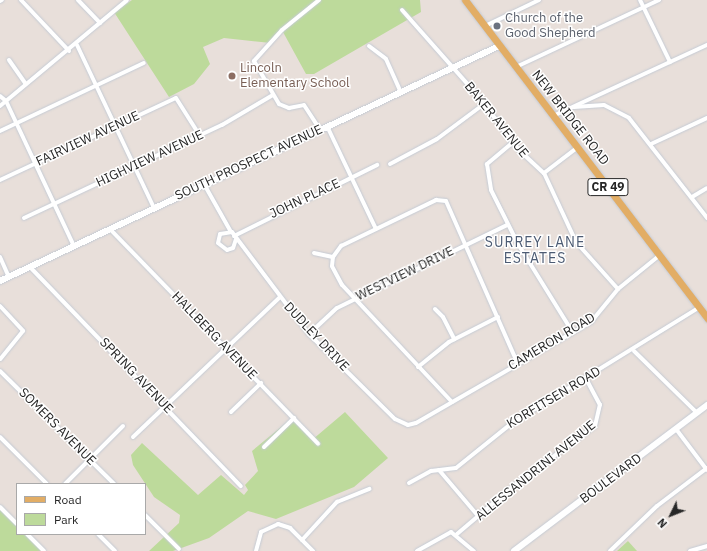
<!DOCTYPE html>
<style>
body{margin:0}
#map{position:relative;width:707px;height:551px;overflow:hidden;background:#e8dfda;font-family:"IBM Plex Sans",sans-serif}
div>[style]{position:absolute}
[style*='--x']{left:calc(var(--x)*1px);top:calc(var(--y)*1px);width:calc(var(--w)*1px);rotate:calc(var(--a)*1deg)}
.green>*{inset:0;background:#bdda9b}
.roads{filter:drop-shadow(0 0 1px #c5cbd4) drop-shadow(0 0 1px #c5cbd4)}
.street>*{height:4px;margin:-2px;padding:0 2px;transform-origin:2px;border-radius:2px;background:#fff}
.secondary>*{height:6px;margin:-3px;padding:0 3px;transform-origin:3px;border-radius:3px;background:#fff}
.primary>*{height:7px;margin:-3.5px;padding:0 3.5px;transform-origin:3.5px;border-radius:3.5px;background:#e2ad65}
.dots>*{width:11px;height:11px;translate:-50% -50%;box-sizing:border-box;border:2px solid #fff;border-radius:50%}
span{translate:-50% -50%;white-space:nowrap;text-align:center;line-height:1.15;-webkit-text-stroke:3px #fff;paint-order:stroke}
.shield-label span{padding:1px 3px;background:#fff;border:1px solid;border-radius:3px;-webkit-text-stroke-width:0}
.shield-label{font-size:12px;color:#272727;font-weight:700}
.worship-label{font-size:13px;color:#5b616d}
.left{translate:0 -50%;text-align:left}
.education-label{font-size:13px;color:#785e54}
.street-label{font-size:13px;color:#272727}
.neighbourhood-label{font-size:14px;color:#4c5b73;letter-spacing:1px}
.legend{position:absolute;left:16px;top:483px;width:130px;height:52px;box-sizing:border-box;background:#fff;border:1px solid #a9a9a9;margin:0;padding:5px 7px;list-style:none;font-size:12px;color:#272727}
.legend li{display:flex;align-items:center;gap:8px;height:20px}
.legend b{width:20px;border:1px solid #a9a9a9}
.north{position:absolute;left:651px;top:495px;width:40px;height:40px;-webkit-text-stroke:3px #fff;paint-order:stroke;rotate:227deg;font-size:11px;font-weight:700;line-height:16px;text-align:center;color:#272727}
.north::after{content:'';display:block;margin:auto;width:14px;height:18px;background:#272727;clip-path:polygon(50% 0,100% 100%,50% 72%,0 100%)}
</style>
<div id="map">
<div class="green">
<i style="clip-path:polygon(132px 0,420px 0,421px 12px,314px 74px,306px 74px,283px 32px,271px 43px,224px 38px,203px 47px,210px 64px,194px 84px,169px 97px,114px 12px)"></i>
<i style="clip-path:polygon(345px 412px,388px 458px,354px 487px,276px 519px,248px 511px,209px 538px,173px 551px,149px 551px,179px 523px,180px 515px,154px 497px,133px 465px,131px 455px,142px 443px,198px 495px,221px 475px,244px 495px,248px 490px,245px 485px,258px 471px,252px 451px,292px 418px,312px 440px)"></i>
<i style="clip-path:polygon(0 505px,17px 522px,17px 534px,29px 534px,46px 551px,0 551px)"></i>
<i style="clip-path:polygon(628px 541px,637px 551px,617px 551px)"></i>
</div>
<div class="roads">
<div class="street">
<i style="--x:21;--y:0;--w:70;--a:46.7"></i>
<i style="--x:78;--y:0;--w:32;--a:46"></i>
<i style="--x:319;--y:0;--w:48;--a:141"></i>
<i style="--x:282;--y:30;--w:42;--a:132.1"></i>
<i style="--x:254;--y:61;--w:50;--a:59.8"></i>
<i style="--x:279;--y:104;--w:11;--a:22"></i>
<i style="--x:289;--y:108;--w:15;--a:-11"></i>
<i style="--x:304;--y:105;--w:30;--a:57"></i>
<i style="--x:640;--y:0;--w:69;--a:64.2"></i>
<i style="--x:0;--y:1;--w:2;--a:-27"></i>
<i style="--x:402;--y:10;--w:115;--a:48.5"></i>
<i style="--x:478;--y:96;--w:68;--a:52.8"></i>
<i style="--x:519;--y:150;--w:34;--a:43"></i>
<i style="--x:544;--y:173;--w:76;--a:65.1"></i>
<i style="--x:576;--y:242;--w:63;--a:48.2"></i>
<i style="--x:485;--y:26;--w:60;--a:-25.7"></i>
<i style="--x:77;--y:45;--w:180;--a:64.7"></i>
<i style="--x:369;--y:46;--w:21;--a:37"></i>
<i style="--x:386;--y:59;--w:36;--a:66"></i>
<i style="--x:9;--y:60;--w:29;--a:55"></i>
<i style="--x:516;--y:67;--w:158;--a:-25.1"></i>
<i style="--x:0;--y:96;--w:8;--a:40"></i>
<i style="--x:6;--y:101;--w:160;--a:64.9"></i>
<i style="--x:0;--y:106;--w:165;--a:-39.8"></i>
<i style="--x:574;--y:107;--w:30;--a:-4"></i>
<i style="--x:604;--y:105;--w:28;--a:27"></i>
<i style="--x:629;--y:118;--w:127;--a:52"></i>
<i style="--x:553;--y:116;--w:170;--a:-24.8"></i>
<i style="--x:327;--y:126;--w:114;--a:64.6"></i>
<i style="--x:0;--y:131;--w:159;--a:-25.3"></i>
<i style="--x:512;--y:143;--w:33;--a:140"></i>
<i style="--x:487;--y:164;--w:26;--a:81"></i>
<i style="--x:491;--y:190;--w:60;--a:63.4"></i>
<i style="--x:518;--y:244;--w:102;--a:58.2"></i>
<i style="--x:651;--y:144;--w:62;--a:-24.9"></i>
<i style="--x:390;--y:164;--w:53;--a:-28"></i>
<i style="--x:437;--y:139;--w:59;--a:-36.7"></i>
<i style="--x:544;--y:173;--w:43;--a:-37.4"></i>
<i style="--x:0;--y:180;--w:194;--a:-25"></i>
<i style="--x:176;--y:98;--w:45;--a:57.7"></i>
<i style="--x:204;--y:184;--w:55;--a:60.6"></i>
<i style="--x:692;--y:197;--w:17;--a:-31"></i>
<i style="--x:24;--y:218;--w:219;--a:-25.2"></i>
<i style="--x:222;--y:125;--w:59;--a:-30.5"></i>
<i style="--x:110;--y:229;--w:299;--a:45.9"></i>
<i style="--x:234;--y:236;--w:160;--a:-26.4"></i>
<i style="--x:236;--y:239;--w:9;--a:108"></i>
<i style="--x:233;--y:248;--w:6;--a:162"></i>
<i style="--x:227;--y:250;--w:11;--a:-142"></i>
<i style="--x:218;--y:243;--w:9;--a:-77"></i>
<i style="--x:220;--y:234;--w:12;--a:-9"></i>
<i style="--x:232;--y:232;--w:128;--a:53"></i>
<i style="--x:309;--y:334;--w:121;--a:44.7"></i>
<i style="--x:395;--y:419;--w:14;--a:25"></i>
<i style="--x:408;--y:425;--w:8;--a:-14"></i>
<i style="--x:416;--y:423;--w:202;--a:-30"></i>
<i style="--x:591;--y:322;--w:43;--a:-50.7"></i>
<i style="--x:618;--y:289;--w:54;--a:-39"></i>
<i style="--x:314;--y:253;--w:19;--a:12"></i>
<i style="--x:0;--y:257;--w:22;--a:66"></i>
<i style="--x:30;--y:267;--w:304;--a:46.1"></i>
<i style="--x:0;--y:306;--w:34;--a:47"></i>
<i style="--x:23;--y:331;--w:36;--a:129"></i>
<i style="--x:435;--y:309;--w:11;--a:45"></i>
<i style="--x:443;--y:317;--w:25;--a:63"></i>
<i style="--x:309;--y:334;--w:38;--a:-43"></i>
<i style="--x:337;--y:308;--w:189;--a:-26"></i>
<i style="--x:634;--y:351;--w:88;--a:44.5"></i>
<i style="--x:418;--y:367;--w:40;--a:-39"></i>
<i style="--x:449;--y:342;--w:55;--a:-27"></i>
<i style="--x:0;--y:371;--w:161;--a:44.7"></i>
<i style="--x:452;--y:402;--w:161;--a:-133.2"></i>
<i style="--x:342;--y:285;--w:21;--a:-118"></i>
<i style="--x:332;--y:266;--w:9;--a:-84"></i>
<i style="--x:333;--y:257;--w:14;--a:-54"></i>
<i style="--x:341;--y:246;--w:106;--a:-25.8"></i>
<i style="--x:436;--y:200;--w:10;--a:6"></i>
<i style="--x:446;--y:201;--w:178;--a:66.2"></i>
<i style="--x:231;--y:412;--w:42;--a:-44"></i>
<i style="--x:676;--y:429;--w:51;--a:52.9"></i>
<i style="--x:0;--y:437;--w:66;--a:45"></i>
<i style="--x:133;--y:437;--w:202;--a:-43.6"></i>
<i style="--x:264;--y:447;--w:42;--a:-44"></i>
<i style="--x:439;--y:470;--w:62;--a:49.6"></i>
<i style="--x:409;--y:483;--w:25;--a:-29"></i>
<i style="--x:431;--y:471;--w:25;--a:-7"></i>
<i style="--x:456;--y:468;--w:72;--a:-38.8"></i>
<i style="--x:512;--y:423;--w:221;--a:-31.7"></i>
<i style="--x:65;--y:484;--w:82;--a:-45"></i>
<i style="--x:0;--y:507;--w:24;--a:45"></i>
<i style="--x:145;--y:515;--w:48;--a:45"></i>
<i style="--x:27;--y:534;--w:24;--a:45"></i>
<i style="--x:98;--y:534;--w:24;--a:45"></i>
<i style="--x:457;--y:534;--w:77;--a:-40.3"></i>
<i style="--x:516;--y:484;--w:98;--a:-36.3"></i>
<i style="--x:595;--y:426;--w:22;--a:-77"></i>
<i style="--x:600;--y:405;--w:30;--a:-118"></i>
<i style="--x:302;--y:540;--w:52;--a:-47.4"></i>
<i style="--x:337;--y:502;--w:35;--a:-22"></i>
<i style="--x:256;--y:551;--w:20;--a:-75"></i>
<i style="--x:261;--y:532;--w:19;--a:-25"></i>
<i style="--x:278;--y:524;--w:13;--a:18"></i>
<i style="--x:290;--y:528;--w:33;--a:45"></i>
<i style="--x:417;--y:551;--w:39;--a:-29"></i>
<i style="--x:451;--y:532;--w:30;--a:40"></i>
<i style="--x:610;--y:551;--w:65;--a:-43.8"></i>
<i style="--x:657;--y:506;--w:63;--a:-37.2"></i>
<i style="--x:690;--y:551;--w:18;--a:-16"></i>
</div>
<div class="secondary">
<i style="--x:0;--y:281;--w:552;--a:-25.22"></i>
<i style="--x:514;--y:551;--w:242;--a:-37.1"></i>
</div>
<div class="primary">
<i style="--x:465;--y:0;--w:400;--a:52.7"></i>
</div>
</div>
<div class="dots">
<i style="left:497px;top:26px;background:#6b7280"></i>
<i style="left:232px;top:76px;background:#8d6e63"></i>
</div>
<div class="shield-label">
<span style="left:608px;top:187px">CR 49</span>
</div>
<div class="worship-label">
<span class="left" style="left:505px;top:26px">Church of the<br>Good Shepherd</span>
</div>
<div class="education-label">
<span class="left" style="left:240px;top:76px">Lincoln<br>Elementary School</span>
</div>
<div class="street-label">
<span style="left:570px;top:118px;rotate:52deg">NEW BRIDGE ROAD</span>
<span style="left:496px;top:120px;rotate:51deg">BAKER AVENUE</span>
<span style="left:88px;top:139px;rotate:-25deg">FAIRVIEW AVENUE</span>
<span style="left:150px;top:159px;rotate:-25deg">HIGHVIEW AVENUE</span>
<span style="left:249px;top:163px;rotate:-25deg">SOUTH PROSPECT AVENUE</span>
<span style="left:305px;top:199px;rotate:-25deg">JOHN PLACE</span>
<span style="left:405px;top:274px;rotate:-26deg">WESTVIEW DRIVE</span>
<span style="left:214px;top:336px;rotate:46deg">HALLBERG AVENUE</span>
<span style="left:316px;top:337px;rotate:47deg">DUDLEY DRIVE</span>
<span style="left:552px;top:342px;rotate:-31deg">CAMERON ROAD</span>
<span style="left:136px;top:376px;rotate:46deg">SPRING AVENUE</span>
<span style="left:554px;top:398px;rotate:-31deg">KORFITSEN ROAD</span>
<span style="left:57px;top:427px;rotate:45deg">SOMERS AVENUE</span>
<span style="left:536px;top:471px;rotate:-39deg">ALLESSANDRINI AVENUE</span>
<span style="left:611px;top:479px;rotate:-37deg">BOULEVARD</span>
</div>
<div class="neighbourhood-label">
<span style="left:535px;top:250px">SURREY LANE<br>ESTATES</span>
</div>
<ul class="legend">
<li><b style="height:5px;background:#e2ad65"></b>Road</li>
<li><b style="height:11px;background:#bdda9b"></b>Park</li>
</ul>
<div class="north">N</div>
</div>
